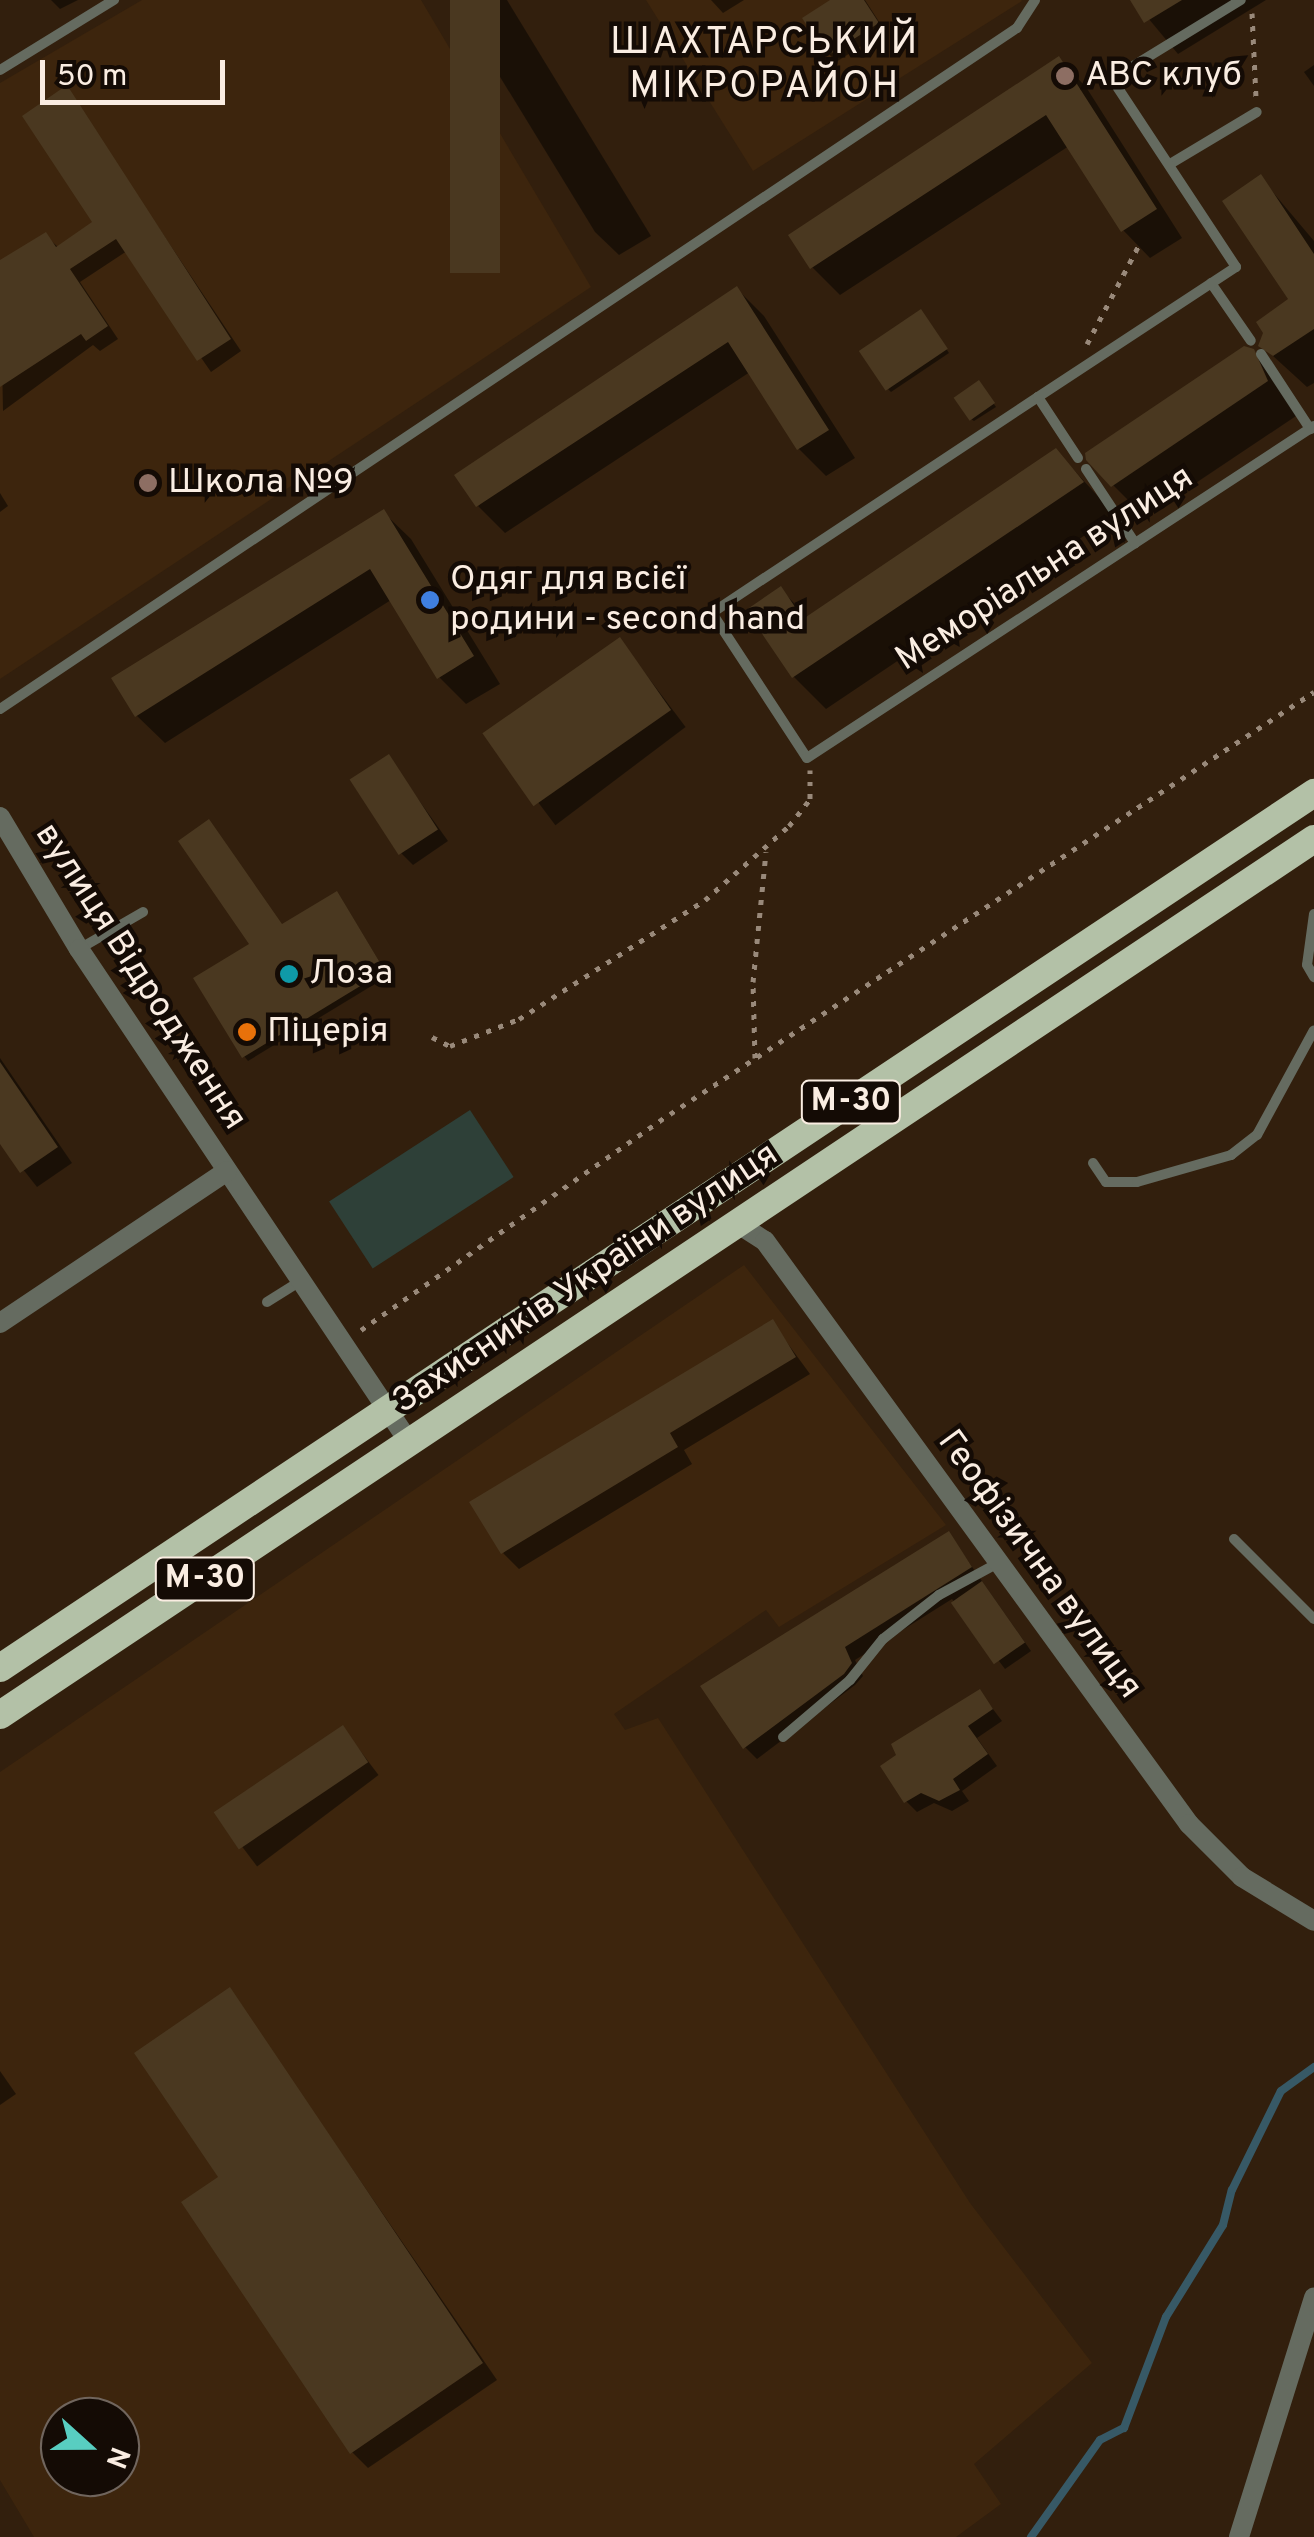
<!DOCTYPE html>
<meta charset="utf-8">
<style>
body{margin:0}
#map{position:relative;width:1314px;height:2537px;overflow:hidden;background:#321f0d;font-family:Overpass,sans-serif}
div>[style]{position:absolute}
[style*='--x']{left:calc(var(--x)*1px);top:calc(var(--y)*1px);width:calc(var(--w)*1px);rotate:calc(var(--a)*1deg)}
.built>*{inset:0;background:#3d250d}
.green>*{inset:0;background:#2e4038;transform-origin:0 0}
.shadow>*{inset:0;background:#0007;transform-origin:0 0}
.stream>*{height:8px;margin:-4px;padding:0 4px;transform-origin:4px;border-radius:4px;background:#375966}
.building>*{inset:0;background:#4a3820;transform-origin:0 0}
.path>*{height:5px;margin-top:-2.5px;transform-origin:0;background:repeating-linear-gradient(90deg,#99897a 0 5px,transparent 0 13px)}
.service>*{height:10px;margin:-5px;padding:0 5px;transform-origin:5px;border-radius:5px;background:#656b60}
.minor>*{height:20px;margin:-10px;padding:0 10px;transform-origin:10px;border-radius:10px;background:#656b60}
.trunk>*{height:28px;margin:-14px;padding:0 14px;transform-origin:14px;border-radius:14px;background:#b3c1a7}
.dots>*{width:28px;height:28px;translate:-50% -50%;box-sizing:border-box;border:5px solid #140b05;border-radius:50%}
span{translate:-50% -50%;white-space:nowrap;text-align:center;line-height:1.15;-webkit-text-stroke:9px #140b05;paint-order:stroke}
.shield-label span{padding:2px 8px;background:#140b05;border:2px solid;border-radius:8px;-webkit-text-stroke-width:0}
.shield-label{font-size:32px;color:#faede2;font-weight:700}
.poi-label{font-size:35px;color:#faede2}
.left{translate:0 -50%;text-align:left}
.street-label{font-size:35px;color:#faede2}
.neighbourhood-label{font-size:38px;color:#faede2;letter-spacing:2.5px}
.north{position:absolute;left:40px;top:2397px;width:100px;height:100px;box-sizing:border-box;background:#140b05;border:2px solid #70655d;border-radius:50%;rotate:111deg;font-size:28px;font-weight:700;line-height:40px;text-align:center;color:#faede2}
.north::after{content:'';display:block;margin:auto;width:35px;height:45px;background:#58cec1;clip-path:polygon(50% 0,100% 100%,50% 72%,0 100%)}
.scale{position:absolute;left:40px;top:60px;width:185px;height:45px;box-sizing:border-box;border:5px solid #faede2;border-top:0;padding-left:12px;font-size:30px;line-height:35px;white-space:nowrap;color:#faede2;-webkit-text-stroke:8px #140b05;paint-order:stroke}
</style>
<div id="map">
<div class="built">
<i style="clip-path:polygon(142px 0,421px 0,591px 287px,0 679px,0 83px)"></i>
<i style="clip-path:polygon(646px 0,1021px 0,1022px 1px,753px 171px)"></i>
<i style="clip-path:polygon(evenodd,744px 1265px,946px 1525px,779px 1627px,766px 1610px,614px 1714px,625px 1730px,658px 1718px,970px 2203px,1092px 2363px,974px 2464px,1001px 2504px,956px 2537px,34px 2537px,0 2480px,0 1772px,744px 1265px,60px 2417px,120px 2417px,120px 2477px,60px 2477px,60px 2417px)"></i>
</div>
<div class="green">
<i style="left:470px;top:1110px;width:80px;height:168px;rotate:57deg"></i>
</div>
<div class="shadow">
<i style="clip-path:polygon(51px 0,78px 0,60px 9px)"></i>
<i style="clip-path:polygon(453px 0,507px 0,651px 236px,619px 255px,595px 232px)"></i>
<i style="clip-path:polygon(711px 0,744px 0,723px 13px)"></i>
<i style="clip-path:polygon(835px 0,865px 0,885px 31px,836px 62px,829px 54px)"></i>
<i style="clip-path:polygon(1133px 0,1266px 0,1178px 54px)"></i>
<i style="clip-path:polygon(1059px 59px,1086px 87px,1182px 238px,1150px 258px,1123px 230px,1069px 146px,840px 295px,812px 267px)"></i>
<i style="clip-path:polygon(1314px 65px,1314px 86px,1304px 72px)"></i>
<i style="clip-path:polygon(66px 89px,241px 351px,211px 372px,127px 251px,80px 282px,118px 339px,100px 351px,93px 345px,3px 411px,0 263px,45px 235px,59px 248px,96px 223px)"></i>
<i style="clip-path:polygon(1261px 178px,1314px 241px,1314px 383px,1307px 387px,1261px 345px,1292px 300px)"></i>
<i style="clip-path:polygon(737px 289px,764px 316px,855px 458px,826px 476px,799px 449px,750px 372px,505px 533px,478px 506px)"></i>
<i style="clip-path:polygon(924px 315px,949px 353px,891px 392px,888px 389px)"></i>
<i style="clip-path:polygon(1253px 351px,1299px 414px,1145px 517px,1113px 485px)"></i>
<i style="clip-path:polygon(982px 387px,996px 407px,974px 421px,971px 419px)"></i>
<i style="clip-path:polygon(1073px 469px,1115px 515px,826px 709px,794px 677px,780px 589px,809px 618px)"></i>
<i style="clip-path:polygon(0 493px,8px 506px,0 512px)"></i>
<i style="clip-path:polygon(383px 512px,411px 539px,500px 684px,466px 704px,439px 677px,391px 600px,165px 743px,137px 716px,114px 679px)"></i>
<i style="left:620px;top:640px;width:109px;height:163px;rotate:53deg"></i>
<i style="clip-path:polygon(388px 757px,448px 841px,413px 865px,401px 853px)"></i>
<i style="clip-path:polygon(341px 899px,388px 976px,248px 1061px,244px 1056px,282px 927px)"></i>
<i style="clip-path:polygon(0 1058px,72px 1163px,37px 1187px,0 1140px)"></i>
<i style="clip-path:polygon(772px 1322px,810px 1374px,684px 1450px,692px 1464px,519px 1569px,503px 1553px)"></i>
<i style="clip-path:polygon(949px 1534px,1031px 1651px,1005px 1669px,952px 1599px,855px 1660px,863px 1676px,855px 1685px,757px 1759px,745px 1747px)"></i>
<i style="clip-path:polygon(980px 1692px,1002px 1721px,977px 1738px,997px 1766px,962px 1791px,969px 1801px,952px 1811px,934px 1803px,917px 1812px,906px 1801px)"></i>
<i style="left:343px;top:1728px;width:59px;height:152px;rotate:53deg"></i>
<i style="clip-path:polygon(230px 1991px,497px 2380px,368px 2468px,352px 2452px,222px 2178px)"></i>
<i style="clip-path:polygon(0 2071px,16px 2094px,0 2105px)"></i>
</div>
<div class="stream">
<i style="--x:1031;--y:2537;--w:119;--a:-54.6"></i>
<i style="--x:1100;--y:2440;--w:27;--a:-27"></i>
<i style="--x:1124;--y:2428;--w:119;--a:-69.3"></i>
<i style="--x:1166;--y:2317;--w:108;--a:-58.2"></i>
<i style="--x:1223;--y:2225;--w:36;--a:-76"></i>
<i style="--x:1232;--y:2190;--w:110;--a:-63.7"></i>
<i style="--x:1281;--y:2091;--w:41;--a:-36"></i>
</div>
<div class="building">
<i style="left:450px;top:0;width:50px;height:273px"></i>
<i style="clip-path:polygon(830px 0,864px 0,879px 23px,827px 56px,802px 18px)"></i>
<i style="clip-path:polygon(1130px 0,1182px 0,1144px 23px)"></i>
<i style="clip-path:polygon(1059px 56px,1157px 209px,1121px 232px,1046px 115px,810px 269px,788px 235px)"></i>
<i style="clip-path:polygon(67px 85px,231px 339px,197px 361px,116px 239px,70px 269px,108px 326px,86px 341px,81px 334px,0 387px,0 260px,46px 232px,56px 247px,92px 222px,22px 116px)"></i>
<i style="clip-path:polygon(1261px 174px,1314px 254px,1314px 329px,1273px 356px,1258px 346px,1263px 333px,1256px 322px,1288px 299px,1222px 201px)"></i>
<i style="clip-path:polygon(737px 286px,829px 430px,797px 450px,728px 342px,476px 507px,454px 475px)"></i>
<i style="left:921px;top:309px;width:48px;height:75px;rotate:56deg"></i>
<i style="clip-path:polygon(1244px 346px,1254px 349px,1268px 381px,1111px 487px,1086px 460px,1085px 453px)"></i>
<i style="left:979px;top:380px;width:28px;height:31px;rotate:55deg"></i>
<i style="clip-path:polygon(1056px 448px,1084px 482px,792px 678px,746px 610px,781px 586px,803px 619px)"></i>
<i style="clip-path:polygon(384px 509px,474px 656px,437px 679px,370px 569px,135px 717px,111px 678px)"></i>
<i style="left:620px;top:637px;width:89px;height:168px;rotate:55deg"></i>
<i style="left:389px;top:754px;width:90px;height:47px;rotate:57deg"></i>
<i style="clip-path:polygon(209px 819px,282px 924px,337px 891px,385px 971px,242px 1058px,193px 978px,249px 944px,178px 841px)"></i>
<i style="clip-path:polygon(0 1062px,58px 1147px,20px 1173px,0 1144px)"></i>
<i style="clip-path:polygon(773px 1319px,796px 1357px,670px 1433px,678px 1447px,501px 1554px,469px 1502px)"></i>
<i style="clip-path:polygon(949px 1531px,972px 1567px,845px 1647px,852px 1663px,844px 1674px,743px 1749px,700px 1686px)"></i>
<i style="left:982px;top:1581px;width:75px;height:38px;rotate:55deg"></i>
<i style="clip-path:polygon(980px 1689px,993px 1709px,968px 1726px,988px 1754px,953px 1779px,960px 1790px,939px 1801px,921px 1793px,904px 1803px,880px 1766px,896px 1755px,891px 1744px)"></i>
<i style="left:343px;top:1725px;width:45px;height:156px;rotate:56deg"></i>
<i style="clip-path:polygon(230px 1987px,483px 2363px,350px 2454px,181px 2202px,218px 2177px,134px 2053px)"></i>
</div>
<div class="path">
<i style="--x:1252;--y:13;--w:84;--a:87.3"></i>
<i style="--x:1087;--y:344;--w:112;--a:-62.3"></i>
<i style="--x:432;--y:1037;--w:20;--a:27"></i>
<i style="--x:450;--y:1046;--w:74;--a:-21.4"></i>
<i style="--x:519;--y:1019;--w:221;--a:-32.6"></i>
<i style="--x:705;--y:900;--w:112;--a:-41.4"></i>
<i style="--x:789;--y:826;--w:34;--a:-52"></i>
<i style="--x:810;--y:799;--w:29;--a:-90"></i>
<i style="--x:755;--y:1058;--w:76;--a:-91.5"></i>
<i style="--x:753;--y:982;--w:131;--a:-84.3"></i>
<i style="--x:361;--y:1330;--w:377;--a:-35"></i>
<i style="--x:670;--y:1114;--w:770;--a:-33.24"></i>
</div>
<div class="service">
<i style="--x:0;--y:70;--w:134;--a:-31.6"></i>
<i style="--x:1170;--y:164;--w:101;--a:-30.9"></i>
<i style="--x:1211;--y:283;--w:70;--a:55.4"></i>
<i style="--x:1261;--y:354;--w:90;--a:56.8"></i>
<i style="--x:1038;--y:397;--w:391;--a:146.5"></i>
<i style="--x:712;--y:613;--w:173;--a:56.8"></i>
<i style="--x:807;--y:758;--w:606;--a:-33.22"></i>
<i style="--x:1078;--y:458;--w:73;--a:-123.3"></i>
<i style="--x:1038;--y:397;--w:237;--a:-33.3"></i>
<i style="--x:1236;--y:267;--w:225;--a:-123.4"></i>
<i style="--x:1112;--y:79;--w:151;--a:-31.5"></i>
<i style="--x:1086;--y:469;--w:89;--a:56.5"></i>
<i style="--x:0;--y:709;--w:1224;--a:-33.81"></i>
<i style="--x:1017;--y:28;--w:33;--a:-57"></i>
<i style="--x:1314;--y:914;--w:51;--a:97.8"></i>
<i style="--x:1307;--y:965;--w:14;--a:60"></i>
<i style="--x:79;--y:949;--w:74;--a:-30"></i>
<i style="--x:1093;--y:1163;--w:23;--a:56"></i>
<i style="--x:1106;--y:1182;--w:31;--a:0"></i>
<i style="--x:1137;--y:1182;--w:98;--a:-16"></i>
<i style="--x:1231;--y:1155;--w:33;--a:-38"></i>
<i style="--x:1257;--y:1135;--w:119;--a:-61.5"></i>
<i style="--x:267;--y:1302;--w:40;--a:-32"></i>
<i style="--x:1234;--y:1539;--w:113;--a:45"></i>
<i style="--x:783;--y:1737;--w:88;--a:-40.4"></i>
<i style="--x:850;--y:1680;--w:53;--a:-51.2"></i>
<i style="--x:883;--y:1639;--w:71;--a:-38.2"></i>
<i style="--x:939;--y:1595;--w:67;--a:-28.5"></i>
</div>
<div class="minor">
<i style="--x:0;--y:817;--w:154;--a:59.1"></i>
<i style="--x:79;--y:949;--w:593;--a:56.2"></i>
<i style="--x:737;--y:1223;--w:33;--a:33"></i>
<i style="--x:765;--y:1241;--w:721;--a:53.97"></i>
<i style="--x:1189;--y:1824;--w:75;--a:45"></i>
<i style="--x:1242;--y:1877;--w:84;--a:31.4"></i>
<i style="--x:0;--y:1323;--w:273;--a:-33.8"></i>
<i style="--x:1239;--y:2537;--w:251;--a:-72.6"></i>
</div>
<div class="trunk">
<i style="--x:0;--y:1668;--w:1579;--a:-33.66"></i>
<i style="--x:0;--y:1715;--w:1579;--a:-33.69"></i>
</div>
<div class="dots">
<i style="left:1065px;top:76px;background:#8d6e63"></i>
<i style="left:148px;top:483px;background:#8d6e63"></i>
<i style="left:430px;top:600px;background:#3f7fe0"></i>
<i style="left:289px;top:974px;background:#0f9aa8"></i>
<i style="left:247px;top:1032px;background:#e8710a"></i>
</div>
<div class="shield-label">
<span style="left:851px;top:1102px">М-30</span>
<span style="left:205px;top:1579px">М-30</span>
</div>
<div class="poi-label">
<span class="left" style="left:1085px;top:76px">ABC клуб</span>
<span class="left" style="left:168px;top:483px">Школа №9</span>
<span class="left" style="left:450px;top:600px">Одяг для всієї<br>родини - second hand</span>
<span class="left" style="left:309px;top:974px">Лоза</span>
<span class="left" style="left:267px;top:1032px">Піцерія</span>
</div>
<div class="street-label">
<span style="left:1045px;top:569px;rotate:-33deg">Меморіальна вулиця</span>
<span style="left:140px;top:977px;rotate:57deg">вулиця Відродження</span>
<span style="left:586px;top:1279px;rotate:-34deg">Захисників України вулиця</span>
<span style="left:1039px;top:1565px;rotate:54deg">Геофізична вулиця</span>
</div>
<div class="neighbourhood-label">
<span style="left:765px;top:66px">ШАХТАРСЬКИЙ<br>МІКРОРАЙОН</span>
</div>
<div class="north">N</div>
<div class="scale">50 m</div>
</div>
